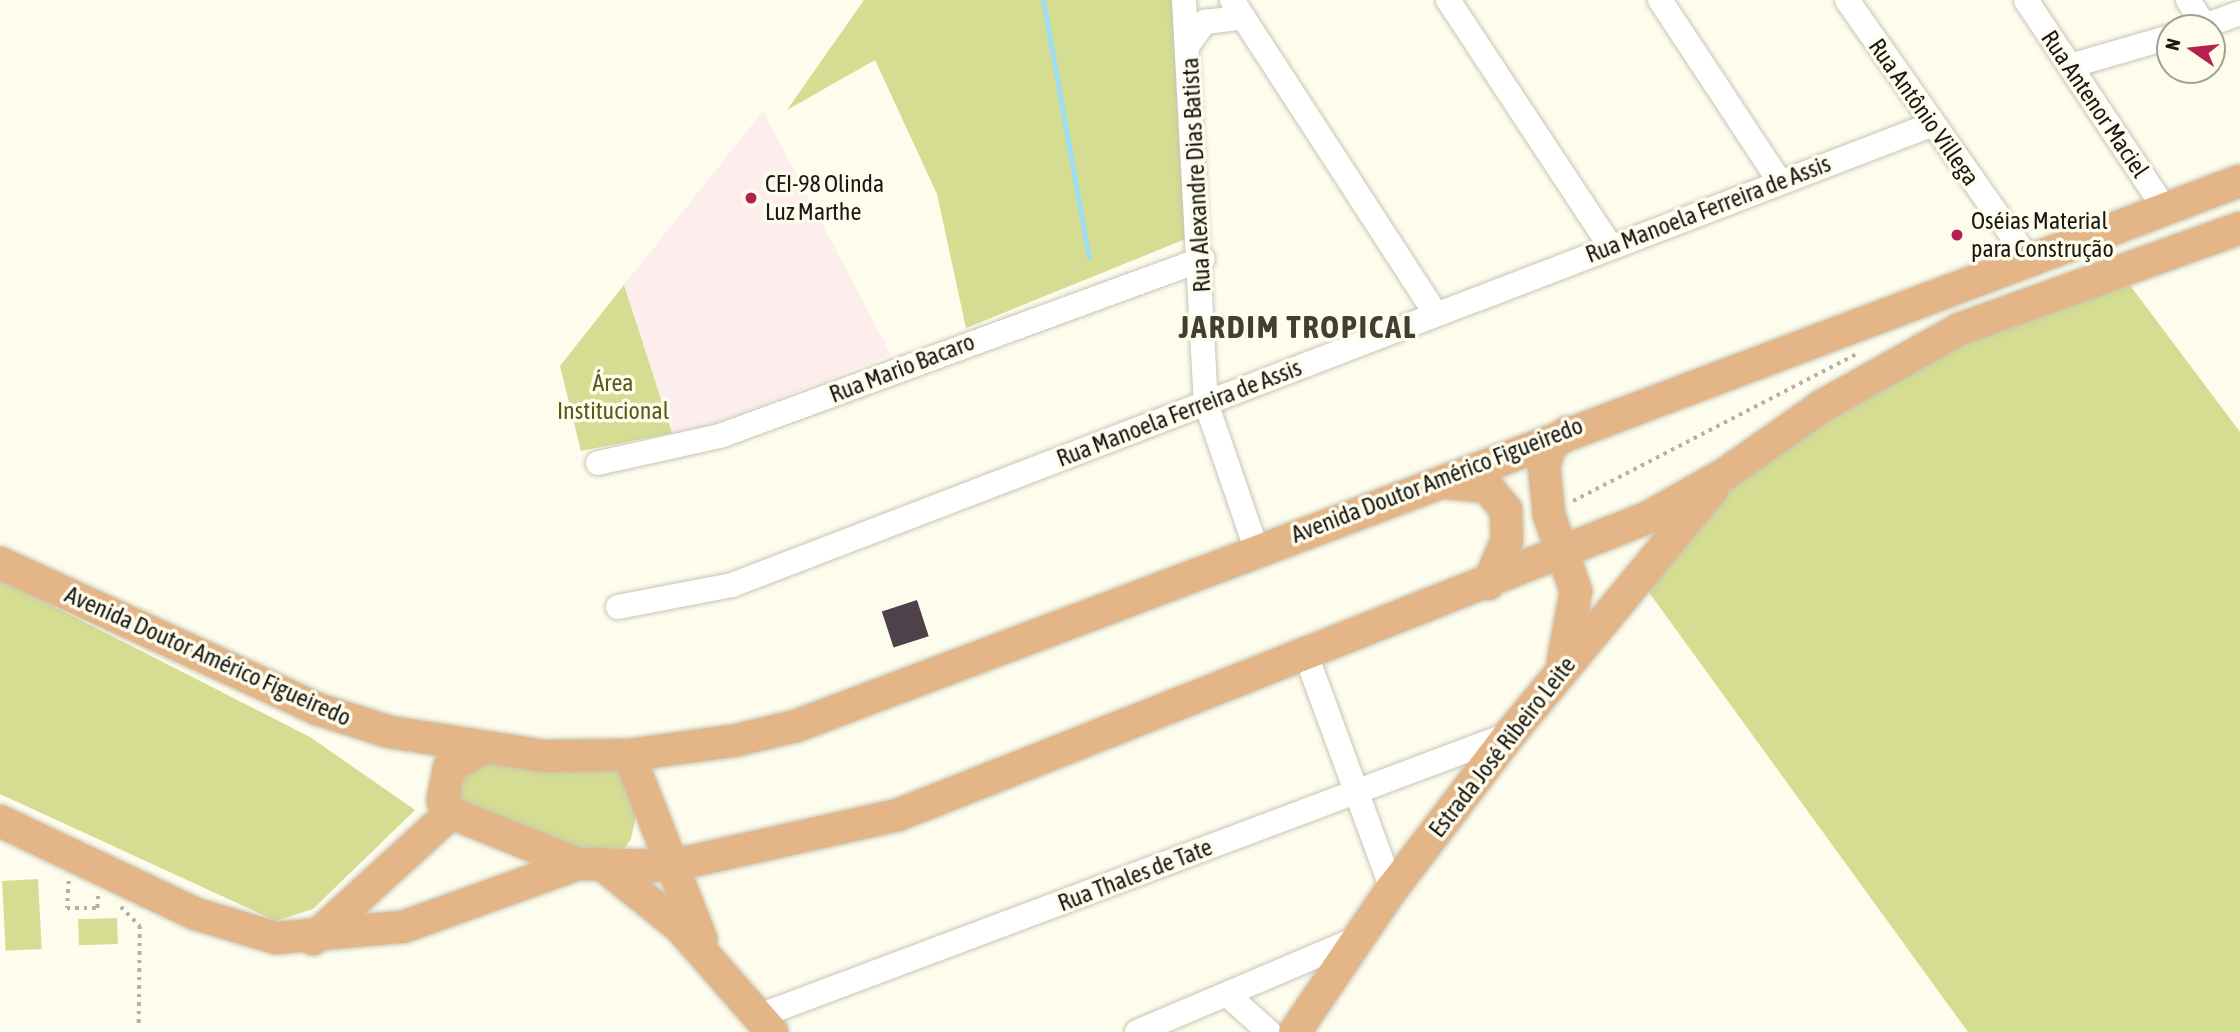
<!DOCTYPE html>
<meta charset="utf-8">
<style>
body{margin:0}
#map{position:relative;width:2240px;height:1032px;overflow:hidden;background:#fefcec;font-family:"Asap Condensed",sans-serif}
div>[style]{position:absolute}
[style*='--x']{left:calc(var(--x)*1px);top:calc(var(--y)*1px);width:calc(var(--w)*1px);rotate:calc(var(--a)*1deg)}
.education>*{inset:0;background:#fdeded}
.green>*{inset:0;background:#d4dd91;transform-origin:0 0}
.stream>*{height:5px;margin:-2.5px;padding:0 2.5px;transform-origin:2.5px;border-radius:2.5px;background:#9eddf4}
.building>*{inset:0;background:#4e4149;transform-origin:0 0}
.path>*{height:3.5px;margin-top:-1.75px;transform-origin:0;background:repeating-linear-gradient(90deg,#b4b2a6 0 3.5px,transparent 0 8.5px)}
.roads{filter:drop-shadow(0 0 2px #c7c5b5) drop-shadow(0 0 2px #c7c5b5)}
.minor>*{height:24px;margin:-12px;padding:0 12px;transform-origin:12px;border-radius:12px;background:#fff}
.major>*{height:32px;margin:-16px;padding:0 16px;transform-origin:16px;border-radius:16px;background:#e4b687}
.dots>*{width:19px;height:19px;translate:-50% -50%;box-sizing:border-box;border:4px solid #fefcec;border-radius:50%}
span{translate:-50% -50%;white-space:nowrap;text-align:center;line-height:1.15;-webkit-text-stroke:7px #fefcec;paint-order:stroke}
.street-label{font-size:24px;color:#191813}
.poi-label{font-size:24px;color:#191813}
.left{translate:0 -50%;text-align:left}
.park-label{font-size:24px;color:#565c18}
.district-label{font-size:32px;color:#413f33;font-weight:700;letter-spacing:2px}
.north{position:absolute;left:2156px;top:14px;width:70px;height:70px;box-sizing:border-box;background:#fefcec;border:2px solid #a2a195;border-radius:50%;rotate:284deg;font-size:19px;font-weight:700;line-height:28px;text-align:center;color:#191813}
.north::after{content:'';display:block;margin:auto;width:24px;height:32px;background:#b2214f;clip-path:polygon(50% 0,100% 100%,50% 72%,0 100%)}
</style>
<div id="map">
<div class="education">
<i style="clip-path:polygon(763px 111px,891px 355px,707px 426px,672px 433px,624px 285px)"></i>
</div>
<div class="green">
<i style="clip-path:polygon(864px 0,1172px 0,1188px 238px,966px 328px,937px 194px,875px 60px,787px 110px)"></i>
<i style="clip-path:polygon(2129px 284px,2240px 432px,2240px 1032px,1968px 1032px,1648px 591px,1718px 499px,1815px 423px,1976px 339px)"></i>
<i style="clip-path:polygon(624px 285px,672px 433px,581px 451px,560px 366px)"></i>
<i style="clip-path:polygon(0 579px,310px 737px,415px 810px,313px 909px,276px 921px,0 794px)"></i>
<i style="clip-path:polygon(470px 762px,622px 769px,638px 806px,631px 839px,621px 853px,596px 854px,472px 812px,450px 793px)"></i>
<i style="left:38px;top:879px;width:70px;height:36px;rotate:87deg"></i>
<i style="left:117px;top:918px;width:26px;height:39px;rotate:88deg"></i>
</div>
<div class="stream">
<i style="--x:1043;--y:0;--w:261;--a:79.9"></i>
</div>
<div class="building">
<i style="left:917px;top:600px;width:38px;height:37px;rotate:72deg"></i>
</div>
<div class="path">
<i style="--x:1573;--y:501;--w:321;--a:-27.4"></i>
<i style="--x:69;--y:881;--w:27;--a:94"></i>
<i style="--x:67;--y:908;--w:30;--a:0"></i>
<i style="--x:97;--y:908;--w:14;--a:-86"></i>
<i style="--x:121;--y:907;--w:27;--a:45"></i>
<i style="--x:140;--y:926;--w:100;--a:90.6"></i>
</div>
<div class="roads">
<div class="minor">
<i style="--x:1184;--y:0;--w:404;--a:86.9"></i>
<i style="--x:1206;--y:403;--w:153;--a:71"></i>
<i style="--x:1232;--y:0;--w:374;--a:57"></i>
<i style="--x:1448;--y:0;--w:296;--a:56.6"></i>
<i style="--x:1660;--y:0;--w:218;--a:56.6"></i>
<i style="--x:1847;--y:0;--w:314;--a:55"></i>
<i style="--x:2026;--y:0;--w:250;--a:56.4"></i>
<i style="--x:2188;--y:0;--w:31;--a:57"></i>
<i style="--x:2199;--y:28;--w:44;--a:-20.1"></i>
<i style="--x:1188;--y:45;--w:29;--a:-54"></i>
<i style="--x:1205;--y:22;--w:38;--a:-7"></i>
<i style="--x:2070;--y:66;--w:104;--a:-16.2"></i>
<i style="--x:598;--y:463;--w:125;--a:-12.5"></i>
<i style="--x:720;--y:436;--w:514;--a:-20.13"></i>
<i style="--x:618;--y:607;--w:116;--a:-10.9"></i>
<i style="--x:732;--y:585;--w:1284;--a:-20.99"></i>
<i style="--x:1306;--y:655;--w:249;--a:69.8"></i>
<i style="--x:1229;--y:996;--w:54;--a:42"></i>
<i style="--x:759;--y:1016;--w:802;--a:-20.58"></i>
<i style="--x:1137;--y:1032;--w:243;--a:-23"></i>
</div>
<div class="major">
<i style="--x:1447;--y:483;--w:40;--a:5.7"></i>
<i style="--x:1487;--y:487;--w:30;--a:50"></i>
<i style="--x:1506;--y:510;--w:30;--a:88"></i>
<i style="--x:1507;--y:540;--w:48;--a:113.4"></i>
<i style="--x:0;--y:563;--w:349;--a:24.7"></i>
<i style="--x:317;--y:709;--w:77;--a:17.5"></i>
<i style="--x:390;--y:732;--w:156;--a:8.9"></i>
<i style="--x:544;--y:756;--w:85;--a:-0.7"></i>
<i style="--x:629;--y:755;--w:105;--a:-7.7"></i>
<i style="--x:733;--y:741;--w:65;--a:-13.4"></i>
<i style="--x:796;--y:726;--w:1543;--a:-20.68"></i>
<i style="--x:1563;--y:661;--w:71;--a:-79.5"></i>
<i style="--x:1576;--y:591;--w:81;--a:-109.6"></i>
<i style="--x:1549;--y:515;--w:49;--a:-95.8"></i>
<i style="--x:1544;--y:466;--w:22;--a:-72"></i>
<i style="--x:1551;--y:445;--w:21;--a:-37"></i>
<i style="--x:479;--y:750;--w:35;--a:149"></i>
<i style="--x:449;--y:768;--w:33;--a:101"></i>
<i style="--x:443;--y:800;--w:15;--a:58"></i>
<i style="--x:451;--y:813;--w:137;--a:21.9"></i>
<i style="--x:578;--y:864;--w:92;--a:1.2"></i>
<i style="--x:670;--y:866;--w:234;--a:-12.6"></i>
<i style="--x:898;--y:815;--w:808;--a:-21.64"></i>
<i style="--x:1649;--y:517;--w:87;--a:-29.5"></i>
<i style="--x:1725;--y:474;--w:118;--a:-35"></i>
<i style="--x:1822;--y:406;--w:158;--a:-29.2"></i>
<i style="--x:1960;--y:329;--w:298;--a:-19.8"></i>
<i style="--x:629;--y:755;--w:198;--a:68.6"></i>
<i style="--x:0;--y:821;--w:217;--a:25.4"></i>
<i style="--x:196;--y:914;--w:84;--a:16.7"></i>
<i style="--x:276;--y:938;--w:127;--a:-5"></i>
<i style="--x:403;--y:927;--w:186;--a:-19.8"></i>
<i style="--x:608;--y:869;--w:91;--a:38.8"></i>
<i style="--x:679;--y:926;--w:141;--a:48.7"></i>
<i style="--x:313;--y:939;--w:187;--a:-42.4"></i>
<i style="--x:1295;--y:1032;--w:173;--a:-55.9"></i>
<i style="--x:1392;--y:889;--w:195;--a:-52.7"></i>
<i style="--x:1510;--y:734;--w:317;--a:-50.4"></i>
</div>
</div>
<div class="dots">
<i style="left:751px;top:198px;background:#b2214f"></i>
<i style="left:1957px;top:235px;background:#b2214f"></i>
</div>
<div class="street-label">
<span style="left:2095px;top:104px;rotate:56deg">Rua Antenor Maciel</span>
<span style="left:1924px;top:112px;rotate:55deg">Rua Antônio Villega</span>
<span style="left:1196px;top:175px;rotate:-93deg">Rua Alexandre Dias Batista</span>
<span style="left:1708px;top:209px;rotate:-21deg">Rua Manoela Ferreira de Assis</span>
<span style="left:902px;top:368px;rotate:-21deg">Rua Mario Bacaro</span>
<span style="left:1179px;top:413px;rotate:-21deg">Rua Manoela Ferreira de Assis</span>
<span style="left:1437px;top:480px;rotate:-21deg">Avenida Doutor Américo Figueiredo</span>
<span style="left:208px;top:656px;rotate:24deg">Avenida Doutor Américo Figueiredo</span>
<span style="left:1502px;top:747px;rotate:-52deg">Estrada José Ribeiro Leite</span>
<span style="left:1135px;top:875px;rotate:-21deg">Rua Thales de Tate</span>
</div>
<div class="poi-label">
<span class="left" style="left:765px;top:198px">CEI-98 Olinda<br>Luz Marthe</span>
<span class="left" style="left:1971px;top:235px">Oséias Material<br>para Construção</span>
</div>
<div class="park-label">
<span style="left:613px;top:397px">Área<br>Institucional</span>
</div>
<div class="district-label">
<span style="left:1298px;top:327px">JARDIM TROPICAL</span>
</div>
<div class="north">N</div>
</div>
